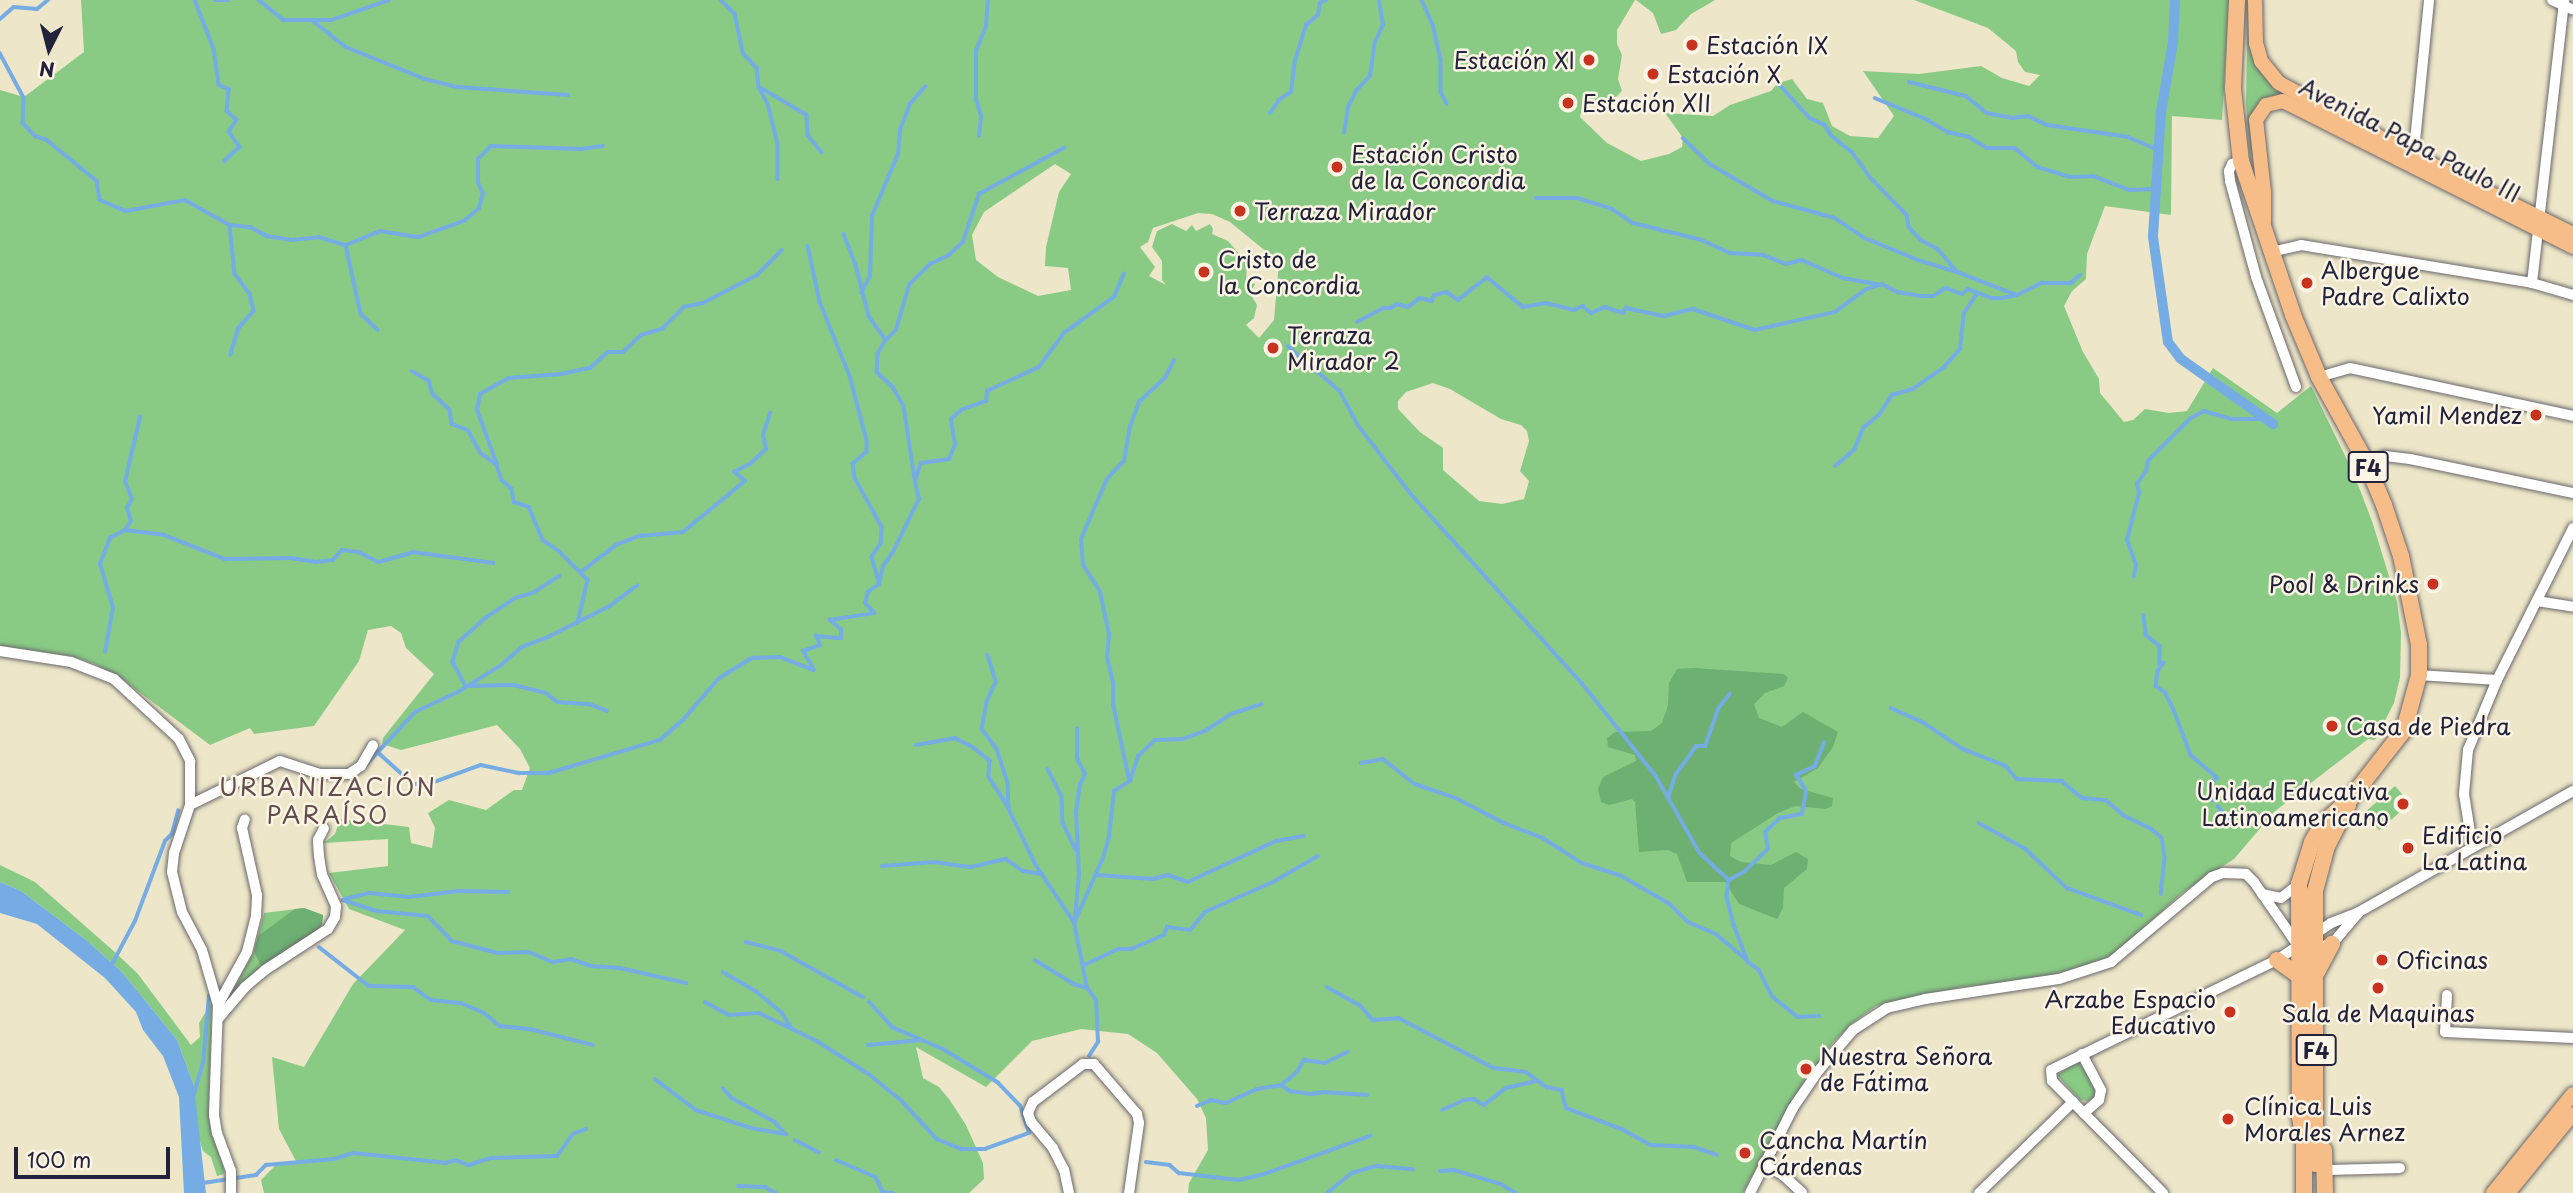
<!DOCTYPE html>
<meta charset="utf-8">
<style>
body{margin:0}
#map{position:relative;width:2573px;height:1193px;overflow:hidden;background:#ede6c8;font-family:"Playpen Sans",sans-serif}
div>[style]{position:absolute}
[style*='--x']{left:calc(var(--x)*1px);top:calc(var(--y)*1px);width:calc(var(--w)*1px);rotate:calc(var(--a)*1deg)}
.green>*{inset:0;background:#89cb84;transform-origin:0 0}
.forest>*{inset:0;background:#6eaf72}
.water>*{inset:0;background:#75ace4}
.stream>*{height:3.5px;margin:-1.75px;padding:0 1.75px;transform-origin:1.75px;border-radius:1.75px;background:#75ace4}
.canal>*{height:10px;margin:-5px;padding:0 5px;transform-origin:5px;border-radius:5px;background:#75ace4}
.roads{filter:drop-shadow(0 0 2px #69676c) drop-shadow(0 0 2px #69676c)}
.minor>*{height:10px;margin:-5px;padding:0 5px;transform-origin:5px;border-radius:5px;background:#fff}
.major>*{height:14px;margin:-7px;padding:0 7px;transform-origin:7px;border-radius:7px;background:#f7bd88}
.highway>*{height:16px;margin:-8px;padding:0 8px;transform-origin:8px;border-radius:8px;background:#f7bd88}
.dots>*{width:19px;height:19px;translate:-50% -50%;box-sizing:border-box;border:4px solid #fcf5e5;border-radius:50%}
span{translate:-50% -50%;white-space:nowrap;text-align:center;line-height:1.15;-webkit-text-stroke:5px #fcf5e5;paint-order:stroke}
.shield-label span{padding:2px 5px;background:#fcf5e5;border:2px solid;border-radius:5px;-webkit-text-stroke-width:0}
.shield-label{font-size:21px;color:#22223b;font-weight:700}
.poi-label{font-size:23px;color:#22223b}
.left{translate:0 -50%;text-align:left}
.right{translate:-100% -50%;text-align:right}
.street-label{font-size:23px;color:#22223b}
.neighbourhood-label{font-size:24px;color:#634c4c;letter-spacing:2px}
.north{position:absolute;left:14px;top:14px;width:70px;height:70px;-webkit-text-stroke:5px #fcf5e5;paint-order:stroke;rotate:186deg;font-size:19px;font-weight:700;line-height:28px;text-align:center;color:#22223b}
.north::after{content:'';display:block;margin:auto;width:24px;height:32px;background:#22223b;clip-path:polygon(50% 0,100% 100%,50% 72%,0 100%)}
.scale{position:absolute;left:14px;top:1147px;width:156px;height:32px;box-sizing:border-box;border:4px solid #22223b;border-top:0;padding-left:9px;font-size:21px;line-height:24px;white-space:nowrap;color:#22223b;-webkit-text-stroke:5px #fcf5e5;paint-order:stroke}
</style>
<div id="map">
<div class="green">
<i style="clip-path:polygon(evenodd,81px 0,1635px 0,1617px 30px,1617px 44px,1622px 55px,1618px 79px,1622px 91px,1614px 99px,1583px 103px,1580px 117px,1607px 143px,1641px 161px,1669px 154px,1682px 147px,1683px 138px,1665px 113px,1713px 116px,1730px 105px,1771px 91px,1778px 83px,1792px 79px,1807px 99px,1823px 103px,1832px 126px,1850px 136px,1878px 138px,1894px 116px,1863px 71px,1919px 74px,1981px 66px,2002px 78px,2029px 86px,2040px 75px,2025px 72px,2018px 62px,2016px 51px,1988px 28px,1914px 0,2229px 0,2222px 120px,2172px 116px,2171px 215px,2105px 206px,2087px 254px,2086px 279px,2072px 291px,2064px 306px,2083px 352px,2099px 379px,2100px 393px,2124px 422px,2133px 420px,2145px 409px,2169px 413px,2187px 411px,2213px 368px,2277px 413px,2311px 386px,2353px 472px,2372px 521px,2397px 602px,2401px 633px,2400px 678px,2394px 703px,2375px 740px,2368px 739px,2303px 789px,2274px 812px,2234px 859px,2183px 892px,2115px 954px,2082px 968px,2028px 980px,1963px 987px,1892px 1002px,1876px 1006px,1855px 1021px,1833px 1042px,1794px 1097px,1743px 1193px,1188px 1193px,1189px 1183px,1208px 1150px,1206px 1118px,1197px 1099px,1157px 1053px,1128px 1034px,1081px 1029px,1032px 1041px,986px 1087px,916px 1047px,923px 1078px,939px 1087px,949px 1099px,966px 1125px,983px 1163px,984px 1179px,969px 1193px,264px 1193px,261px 1180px,277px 1164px,296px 1161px,279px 1129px,272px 1057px,304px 1067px,353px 984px,405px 930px,349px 909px,329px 873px,388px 866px,388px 839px,324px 843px,335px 834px,340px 819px,409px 827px,411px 843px,432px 848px,435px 828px,428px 813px,449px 800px,486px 810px,514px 790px,522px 790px,530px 768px,520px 749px,497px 725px,401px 750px,382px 744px,383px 738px,434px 674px,406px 648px,401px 633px,391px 626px,368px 630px,359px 661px,314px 726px,254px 734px,250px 728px,210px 745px,122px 679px,95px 664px,71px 656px,0 646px,0 90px,24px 97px,84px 52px,81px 0,1055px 164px,1071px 174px,1059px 192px,1046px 247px,1045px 266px,1068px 268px,1071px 290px,1038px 296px,998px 277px,976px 260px,972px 235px,984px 212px,1055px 164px,81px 0,1198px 213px,1212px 214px,1230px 222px,1279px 262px,1274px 320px,1259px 338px,1246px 325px,1254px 318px,1257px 305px,1250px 293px,1255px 284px,1246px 282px,1247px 264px,1255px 263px,1257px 259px,1253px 254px,1242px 257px,1228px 241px,1212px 234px,1213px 229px,1210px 224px,1196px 231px,1192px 225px,1186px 231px,1172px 224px,1157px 231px,1152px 247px,1162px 261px,1162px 280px,1166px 285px,1149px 276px,1155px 267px,1140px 247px,1148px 242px,1153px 228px,1198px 213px,81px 0,1433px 383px,1450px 389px,1501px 419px,1521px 425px,1527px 431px,1529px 441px,1520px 471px,1529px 481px,1524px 499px,1502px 504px,1479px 501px,1443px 470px,1443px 448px,1420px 432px,1398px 409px,1398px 401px,1406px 392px,1433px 383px)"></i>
<i style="clip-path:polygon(1636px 0,1715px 0,1691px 14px,1676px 30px,1661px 34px,1653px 13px)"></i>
<i style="clip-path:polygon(2248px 0,2252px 44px,2293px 102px,2263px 102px,2260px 186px,2250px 149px,2246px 103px)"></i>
<i style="left:2395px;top:786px;width:23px;height:41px;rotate:49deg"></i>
<i style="clip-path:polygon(0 865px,35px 882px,117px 954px,138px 974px,191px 1045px,200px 1037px,199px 1023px,212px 1002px,209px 1109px,211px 1128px,223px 1159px,224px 1174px,217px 1176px,211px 1157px,203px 1151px,198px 1135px,194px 1086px,177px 1040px,122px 972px,86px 940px,21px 891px,0 882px)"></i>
<i style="clip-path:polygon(304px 908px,323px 915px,322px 925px,243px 982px,230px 996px,254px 951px,264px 913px)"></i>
<i style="clip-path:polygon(2078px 1061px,2096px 1087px,2095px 1096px,2088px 1101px,2080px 1100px,2057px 1075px)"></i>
</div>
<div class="forest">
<i style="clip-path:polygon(1694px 668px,1784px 674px,1788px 678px,1784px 686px,1765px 693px,1754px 704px,1759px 718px,1782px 727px,1803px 712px,1838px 732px,1833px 747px,1818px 768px,1794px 782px,1801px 789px,1833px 798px,1832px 806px,1826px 809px,1795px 806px,1778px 813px,1731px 843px,1730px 856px,1741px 862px,1771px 865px,1796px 852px,1808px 859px,1807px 869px,1784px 888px,1783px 908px,1777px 919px,1739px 904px,1725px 882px,1687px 882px,1677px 854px,1668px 850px,1639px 852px,1635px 802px,1632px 799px,1609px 805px,1601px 802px,1598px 789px,1603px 777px,1636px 761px,1635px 755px,1608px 747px,1607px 738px,1615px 732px,1651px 731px,1662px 723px,1668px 705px,1669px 683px,1677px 669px)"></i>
<i style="clip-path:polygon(304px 908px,323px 915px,322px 925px,314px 935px,262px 968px,254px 951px,258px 936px,295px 909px)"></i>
</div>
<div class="water">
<i style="clip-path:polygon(0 882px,21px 891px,86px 940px,122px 972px,177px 1040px,194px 1086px,206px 1193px,184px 1193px,179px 1097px,163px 1056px,143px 1030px,136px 1012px,105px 978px,37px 924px,0 913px)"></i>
</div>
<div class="stream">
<i style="--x:195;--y:0;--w:53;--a:68.8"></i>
<i style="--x:214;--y:49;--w:36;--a:82"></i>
<i style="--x:219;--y:85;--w:11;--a:22"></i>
<i style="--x:229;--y:89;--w:22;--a:95"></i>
<i style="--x:227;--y:111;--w:13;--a:42"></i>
<i style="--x:237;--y:120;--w:14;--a:124"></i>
<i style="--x:229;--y:132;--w:19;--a:54"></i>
<i style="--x:240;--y:147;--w:21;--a:137"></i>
<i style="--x:215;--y:0;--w:13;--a:0"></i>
<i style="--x:259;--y:0;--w:32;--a:39"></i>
<i style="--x:284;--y:20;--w:48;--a:0"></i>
<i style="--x:332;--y:20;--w:60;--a:-19.3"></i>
<i style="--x:721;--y:0;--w:20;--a:45"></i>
<i style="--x:735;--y:14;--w:40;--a:78"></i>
<i style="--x:743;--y:53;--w:21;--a:47"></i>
<i style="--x:757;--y:68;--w:19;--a:84"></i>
<i style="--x:759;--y:87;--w:19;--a:62"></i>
<i style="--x:768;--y:104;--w:41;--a:76"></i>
<i style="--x:778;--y:144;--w:35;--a:90"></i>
<i style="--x:1422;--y:0;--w:27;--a:66"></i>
<i style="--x:1433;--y:25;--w:35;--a:77"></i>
<i style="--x:1441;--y:59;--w:33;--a:90"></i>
<i style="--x:1441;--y:92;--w:13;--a:63"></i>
<i style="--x:0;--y:19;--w:18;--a:-41"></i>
<i style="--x:14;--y:7;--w:23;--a:5"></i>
<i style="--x:37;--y:9;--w:14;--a:-39"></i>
<i style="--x:312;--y:20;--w:43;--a:38.5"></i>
<i style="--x:346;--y:47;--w:85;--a:22.1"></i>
<i style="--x:425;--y:79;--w:34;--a:14"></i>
<i style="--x:458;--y:87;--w:110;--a:4.2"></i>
<i style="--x:0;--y:53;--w:51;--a:61.9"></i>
<i style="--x:24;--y:98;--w:25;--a:92"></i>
<i style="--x:23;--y:123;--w:18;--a:47"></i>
<i style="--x:35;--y:136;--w:13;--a:18"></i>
<i style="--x:47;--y:140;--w:65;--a:39.4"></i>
<i style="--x:97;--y:181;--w:19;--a:81"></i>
<i style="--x:100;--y:200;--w:28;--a:23"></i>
<i style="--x:126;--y:211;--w:60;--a:-10.6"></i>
<i style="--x:185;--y:200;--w:51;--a:29.1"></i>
<i style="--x:230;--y:225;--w:20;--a:6"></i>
<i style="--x:250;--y:227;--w:19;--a:28"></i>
<i style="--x:267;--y:236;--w:25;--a:9"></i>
<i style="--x:292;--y:240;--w:27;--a:-6"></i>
<i style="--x:319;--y:237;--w:28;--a:17"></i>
<i style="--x:346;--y:245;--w:37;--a:-22"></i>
<i style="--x:380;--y:231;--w:39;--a:9"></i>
<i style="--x:419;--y:237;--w:48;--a:-19.6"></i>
<i style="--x:464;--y:221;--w:20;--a:-41"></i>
<i style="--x:479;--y:208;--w:15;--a:-74"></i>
<i style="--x:483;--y:194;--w:12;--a:-114"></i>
<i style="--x:478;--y:183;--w:24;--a:-90"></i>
<i style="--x:478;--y:159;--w:18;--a:-45"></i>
<i style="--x:491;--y:146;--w:90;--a:1.9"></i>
<i style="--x:581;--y:149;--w:22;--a:-8"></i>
<i style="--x:1909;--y:82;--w:59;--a:13.8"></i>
<i style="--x:1966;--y:96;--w:27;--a:39"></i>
<i style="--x:1987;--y:113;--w:25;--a:11"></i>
<i style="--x:2012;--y:118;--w:16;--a:-7"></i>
<i style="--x:2028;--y:116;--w:21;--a:25"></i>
<i style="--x:2047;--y:125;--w:82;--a:8.4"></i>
<i style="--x:2128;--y:137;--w:33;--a:23"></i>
<i style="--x:1778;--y:83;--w:47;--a:47.6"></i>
<i style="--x:1810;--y:118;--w:17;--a:25"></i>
<i style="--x:1825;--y:125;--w:13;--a:58"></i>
<i style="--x:1832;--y:136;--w:26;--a:39"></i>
<i style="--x:1852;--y:152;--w:32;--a:54"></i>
<i style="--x:1871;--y:178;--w:52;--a:45.8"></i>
<i style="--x:1907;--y:215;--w:12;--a:81"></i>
<i style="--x:1909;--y:227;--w:18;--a:47"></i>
<i style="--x:1921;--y:240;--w:19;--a:28"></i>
<i style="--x:1938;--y:249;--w:30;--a:50"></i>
<i style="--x:1957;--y:272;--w:64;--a:21"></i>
<i style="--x:761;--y:88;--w:53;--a:30.4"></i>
<i style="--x:807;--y:115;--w:20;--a:87"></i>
<i style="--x:808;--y:135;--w:22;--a:51"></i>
<i style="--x:1875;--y:98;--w:55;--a:22.4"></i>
<i style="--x:1926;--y:119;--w:26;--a:31"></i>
<i style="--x:1948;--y:132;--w:22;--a:13"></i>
<i style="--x:1969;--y:137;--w:21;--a:31"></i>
<i style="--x:1987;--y:148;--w:28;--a:0"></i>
<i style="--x:2015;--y:148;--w:30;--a:40"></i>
<i style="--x:2038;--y:167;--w:34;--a:17"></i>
<i style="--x:2070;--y:177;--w:23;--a:-2"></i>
<i style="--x:2093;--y:176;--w:39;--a:21"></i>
<i style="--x:2129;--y:190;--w:26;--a:-2"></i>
<i style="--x:1270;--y:113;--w:16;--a:-55"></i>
<i style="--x:1279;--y:100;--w:14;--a:-34"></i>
<i style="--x:1291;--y:92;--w:31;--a:-83"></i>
<i style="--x:1295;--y:61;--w:38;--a:-73"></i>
<i style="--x:1306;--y:25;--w:16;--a:-40"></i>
<i style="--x:1318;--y:15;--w:12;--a:-81"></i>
<i style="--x:1320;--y:3;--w:7;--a:-27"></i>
<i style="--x:1344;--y:133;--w:26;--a:-81"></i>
<i style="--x:1348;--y:107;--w:18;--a:-63"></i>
<i style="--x:1356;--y:91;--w:21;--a:-47"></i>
<i style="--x:1370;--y:76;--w:34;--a:-82"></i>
<i style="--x:1375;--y:42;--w:19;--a:-65"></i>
<i style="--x:1383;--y:25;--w:25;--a:-99"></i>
<i style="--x:979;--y:136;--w:20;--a:-84"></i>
<i style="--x:981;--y:116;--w:17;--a:-107"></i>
<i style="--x:976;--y:100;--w:49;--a:-90"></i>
<i style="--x:976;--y:51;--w:27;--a:-68"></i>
<i style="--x:986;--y:26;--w:26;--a:-86"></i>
<i style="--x:1683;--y:138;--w:37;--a:44"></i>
<i style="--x:1710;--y:164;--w:73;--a:30.4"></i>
<i style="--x:1773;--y:201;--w:64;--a:15.3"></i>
<i style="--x:1835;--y:218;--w:36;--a:34"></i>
<i style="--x:1865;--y:238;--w:57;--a:22.5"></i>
<i style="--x:1918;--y:260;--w:38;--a:17"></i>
<i style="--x:1536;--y:198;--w:41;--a:0"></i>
<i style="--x:1577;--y:198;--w:37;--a:17"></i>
<i style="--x:1612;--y:209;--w:25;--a:34"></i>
<i style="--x:1633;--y:223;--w:71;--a:13.8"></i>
<i style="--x:1702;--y:240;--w:31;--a:25"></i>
<i style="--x:1730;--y:253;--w:33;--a:3"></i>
<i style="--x:1763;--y:255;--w:25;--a:21"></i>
<i style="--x:1786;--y:264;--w:16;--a:-14"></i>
<i style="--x:1802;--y:260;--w:45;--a:23.7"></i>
<i style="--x:1843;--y:278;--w:34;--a:10"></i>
<i style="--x:230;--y:225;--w:49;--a:84.2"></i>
<i style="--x:235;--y:274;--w:25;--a:53"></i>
<i style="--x:250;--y:294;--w:17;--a:77"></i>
<i style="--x:254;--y:311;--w:23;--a:131"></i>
<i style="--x:239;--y:328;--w:28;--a:107"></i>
<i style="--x:844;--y:234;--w:33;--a:69"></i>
<i style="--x:856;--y:265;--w:53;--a:75.7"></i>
<i style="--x:869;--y:316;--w:29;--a:55"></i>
<i style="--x:886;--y:340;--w:16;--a:120"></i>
<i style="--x:878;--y:354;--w:18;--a:93"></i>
<i style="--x:877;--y:372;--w:22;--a:43"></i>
<i style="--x:893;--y:387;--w:22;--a:60"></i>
<i style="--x:904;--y:406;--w:74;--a:81.4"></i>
<i style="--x:346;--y:245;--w:71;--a:77.7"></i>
<i style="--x:361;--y:314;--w:23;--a:43"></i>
<i style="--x:808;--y:246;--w:57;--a:77.9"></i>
<i style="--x:820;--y:302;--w:80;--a:67.9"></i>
<i style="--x:850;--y:376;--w:67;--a:75.3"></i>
<i style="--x:867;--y:441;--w:11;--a:90"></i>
<i style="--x:867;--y:452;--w:18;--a:139"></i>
<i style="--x:853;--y:464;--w:14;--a:82"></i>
<i style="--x:855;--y:478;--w:56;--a:61.1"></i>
<i style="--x:882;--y:527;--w:17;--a:93"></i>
<i style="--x:881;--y:544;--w:16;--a:125"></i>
<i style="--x:872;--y:557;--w:25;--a:74"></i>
<i style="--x:861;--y:293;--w:19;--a:-62"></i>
<i style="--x:870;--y:276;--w:60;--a:-88.1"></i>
<i style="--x:872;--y:216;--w:67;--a:-67.2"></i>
<i style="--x:898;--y:154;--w:24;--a:-85"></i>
<i style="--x:900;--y:130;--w:28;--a:-69"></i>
<i style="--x:910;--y:104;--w:23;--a:-49"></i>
<i style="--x:1357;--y:322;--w:30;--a:-28"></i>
<i style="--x:1383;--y:308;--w:8;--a:0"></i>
<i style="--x:1391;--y:308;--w:7;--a:-34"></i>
<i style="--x:1397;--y:304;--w:11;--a:15"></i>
<i style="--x:1408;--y:307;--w:15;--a:-37"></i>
<i style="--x:1420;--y:298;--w:12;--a:14"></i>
<i style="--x:1432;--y:301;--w:6;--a:-72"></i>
<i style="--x:1434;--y:295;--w:13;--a:-13"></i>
<i style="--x:1447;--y:292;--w:14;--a:36"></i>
<i style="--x:1458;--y:300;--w:37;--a:-38"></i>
<i style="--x:1487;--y:277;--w:47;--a:39.8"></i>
<i style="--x:1523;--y:307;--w:23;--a:-10"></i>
<i style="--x:1546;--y:303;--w:29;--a:14"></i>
<i style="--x:1574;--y:310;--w:10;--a:-24"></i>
<i style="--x:1583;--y:306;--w:11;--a:41"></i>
<i style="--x:1591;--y:313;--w:15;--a:-23"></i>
<i style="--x:1605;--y:307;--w:19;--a:18"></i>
<i style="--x:1623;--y:313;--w:6;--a:-59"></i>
<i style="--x:1626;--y:308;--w:39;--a:12"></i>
<i style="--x:1664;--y:316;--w:30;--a:-14"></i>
<i style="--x:1693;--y:309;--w:65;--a:18.7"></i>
<i style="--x:1755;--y:330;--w:82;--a:-12.7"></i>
<i style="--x:1835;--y:312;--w:39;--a:-36"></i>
<i style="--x:1867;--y:289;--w:16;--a:-18"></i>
<i style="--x:1882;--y:284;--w:18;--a:27"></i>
<i style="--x:1898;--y:292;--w:22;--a:10"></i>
<i style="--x:1920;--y:296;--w:13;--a:0"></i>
<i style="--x:1933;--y:296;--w:15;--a:-32"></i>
<i style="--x:1946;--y:288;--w:17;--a:21"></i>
<i style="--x:1962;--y:294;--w:8;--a:-40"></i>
<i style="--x:1968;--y:289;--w:26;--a:21"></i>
<i style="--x:1992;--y:298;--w:10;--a:0"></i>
<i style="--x:2002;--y:298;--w:15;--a:-11"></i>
<i style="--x:2017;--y:295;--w:28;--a:-26"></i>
<i style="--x:2042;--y:283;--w:29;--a:0"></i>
<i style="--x:2071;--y:283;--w:12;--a:-42"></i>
<i style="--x:886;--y:340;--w:14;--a:-45"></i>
<i style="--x:896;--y:330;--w:47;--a:-73.9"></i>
<i style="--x:909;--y:285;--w:30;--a:-45"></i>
<i style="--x:930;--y:264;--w:21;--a:-25"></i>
<i style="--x:949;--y:255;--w:19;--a:-43"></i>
<i style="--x:963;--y:242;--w:51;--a:-71.6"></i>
<i style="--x:979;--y:194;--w:97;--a:-28.4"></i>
<i style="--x:1288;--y:346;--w:69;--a:40.9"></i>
<i style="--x:1340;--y:391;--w:38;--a:62"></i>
<i style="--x:1358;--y:425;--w:87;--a:52.5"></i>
<i style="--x:1411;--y:494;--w:255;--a:47.9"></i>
<i style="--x:1582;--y:683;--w:119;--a:51.5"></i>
<i style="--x:1656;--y:776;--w:89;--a:60.3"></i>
<i style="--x:1700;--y:853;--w:40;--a:43"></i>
<i style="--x:1729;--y:880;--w:17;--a:97"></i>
<i style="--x:1727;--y:897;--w:29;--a:76"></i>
<i style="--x:1734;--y:925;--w:40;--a:69"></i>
<i style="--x:1748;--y:962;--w:14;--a:36"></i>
<i style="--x:1759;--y:970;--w:29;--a:63"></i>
<i style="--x:1772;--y:996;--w:33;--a:39"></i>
<i style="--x:1798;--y:1017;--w:21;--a:-3"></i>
<i style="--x:412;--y:371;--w:20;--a:30"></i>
<i style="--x:429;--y:381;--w:14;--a:73"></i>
<i style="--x:433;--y:394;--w:23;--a:43"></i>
<i style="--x:450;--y:410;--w:14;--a:82"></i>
<i style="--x:452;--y:424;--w:17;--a:21"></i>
<i style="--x:468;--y:430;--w:26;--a:61"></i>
<i style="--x:481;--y:453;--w:20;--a:37"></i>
<i style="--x:497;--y:465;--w:16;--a:72"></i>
<i style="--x:502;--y:480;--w:13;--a:42"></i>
<i style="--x:512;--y:489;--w:13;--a:81"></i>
<i style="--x:514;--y:502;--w:16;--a:18"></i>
<i style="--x:529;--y:507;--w:36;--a:67"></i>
<i style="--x:543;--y:540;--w:19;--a:35"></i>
<i style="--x:559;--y:551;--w:41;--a:45"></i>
<i style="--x:588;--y:580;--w:44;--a:103.1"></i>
<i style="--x:497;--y:465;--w:59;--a:-110"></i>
<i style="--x:477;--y:410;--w:16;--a:-79"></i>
<i style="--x:480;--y:394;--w:33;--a:-29"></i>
<i style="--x:509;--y:378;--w:52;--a:-4.4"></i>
<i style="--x:561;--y:374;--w:30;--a:-12"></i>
<i style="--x:590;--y:368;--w:24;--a:-42"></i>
<i style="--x:608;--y:352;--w:15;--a:0"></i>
<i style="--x:623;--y:352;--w:25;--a:-43"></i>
<i style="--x:641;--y:335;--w:22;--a:-16"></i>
<i style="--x:662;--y:329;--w:31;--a:-45"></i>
<i style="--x:684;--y:307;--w:19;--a:-12"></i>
<i style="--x:703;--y:303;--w:61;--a:-27.4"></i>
<i style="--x:757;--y:275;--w:35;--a:-45"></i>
<i style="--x:1835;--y:466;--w:25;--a:-40"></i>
<i style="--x:1854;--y:450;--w:25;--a:-67"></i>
<i style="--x:1864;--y:427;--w:19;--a:-39"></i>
<i style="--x:1879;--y:415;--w:24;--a:-57"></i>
<i style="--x:1892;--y:395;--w:22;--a:-16"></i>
<i style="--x:1913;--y:389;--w:38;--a:-35"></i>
<i style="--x:1944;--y:367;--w:24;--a:-48"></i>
<i style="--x:1960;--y:349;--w:36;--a:-84"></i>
<i style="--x:1964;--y:313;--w:23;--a:-56"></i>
<i style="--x:125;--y:530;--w:39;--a:7"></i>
<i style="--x:164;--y:535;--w:66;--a:21.5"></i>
<i style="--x:225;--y:559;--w:66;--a:-0.9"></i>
<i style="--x:291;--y:558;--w:25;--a:9"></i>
<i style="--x:316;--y:562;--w:17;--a:-7"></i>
<i style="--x:333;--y:560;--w:13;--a:-48"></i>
<i style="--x:342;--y:550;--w:17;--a:7"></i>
<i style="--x:359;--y:552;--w:22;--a:27"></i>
<i style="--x:379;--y:562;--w:35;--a:-16"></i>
<i style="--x:413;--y:552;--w:81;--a:7.8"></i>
<i style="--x:581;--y:572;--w:44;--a:-37.6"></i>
<i style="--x:616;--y:545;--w:26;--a:-21"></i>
<i style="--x:640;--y:536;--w:43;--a:-5.3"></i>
<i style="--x:683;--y:532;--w:80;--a:-39.4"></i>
<i style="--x:745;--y:481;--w:14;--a:-141"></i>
<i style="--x:734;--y:472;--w:18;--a:-27"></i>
<i style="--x:750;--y:464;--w:22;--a:-43"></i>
<i style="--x:766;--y:449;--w:14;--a:-102"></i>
<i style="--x:763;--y:435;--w:23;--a:-72"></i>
<i style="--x:560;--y:576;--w:31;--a:147"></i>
<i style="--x:534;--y:593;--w:19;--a:164"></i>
<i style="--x:516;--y:598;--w:36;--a:146"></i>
<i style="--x:486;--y:618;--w:36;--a:138"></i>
<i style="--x:459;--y:642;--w:21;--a:107"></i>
<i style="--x:453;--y:662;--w:27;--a:62"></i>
<i style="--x:466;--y:686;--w:48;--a:-1.2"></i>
<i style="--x:514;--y:685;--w:33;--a:14"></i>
<i style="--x:546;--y:693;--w:15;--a:37"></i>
<i style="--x:558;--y:702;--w:31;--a:4"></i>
<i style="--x:589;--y:704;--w:19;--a:21"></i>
<i style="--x:2134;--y:577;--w:12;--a:-81"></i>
<i style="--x:2136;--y:565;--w:27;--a:-110"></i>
<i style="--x:2127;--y:540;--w:49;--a:-75.7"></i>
<i style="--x:2139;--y:493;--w:9;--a:-103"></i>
<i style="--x:2137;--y:484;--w:16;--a:-55"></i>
<i style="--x:2146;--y:471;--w:10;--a:-79"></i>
<i style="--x:2148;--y:461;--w:61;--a:-45"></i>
<i style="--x:2191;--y:418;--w:15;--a:-28"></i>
<i style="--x:2204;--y:411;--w:29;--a:16"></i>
<i style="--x:2232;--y:419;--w:35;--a:0"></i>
<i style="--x:2144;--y:615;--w:20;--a:84"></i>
<i style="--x:2146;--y:635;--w:18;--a:38"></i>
<i style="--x:2160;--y:646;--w:18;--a:90"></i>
<i style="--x:2160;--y:664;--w:4;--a:-14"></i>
<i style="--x:2164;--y:663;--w:10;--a:127"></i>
<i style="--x:2158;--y:671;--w:15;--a:98"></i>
<i style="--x:2156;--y:686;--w:11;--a:34"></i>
<i style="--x:2165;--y:692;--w:20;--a:63"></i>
<i style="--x:2174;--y:710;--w:48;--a:69.3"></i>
<i style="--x:2191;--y:755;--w:35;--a:41"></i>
<i style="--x:2217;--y:778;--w:11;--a:135"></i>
<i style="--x:2209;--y:786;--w:15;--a:74"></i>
<i style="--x:105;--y:652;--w:45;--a:-79.7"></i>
<i style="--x:113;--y:608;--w:46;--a:-106.5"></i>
<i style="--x:100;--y:564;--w:28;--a:-69"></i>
<i style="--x:110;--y:538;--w:17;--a:-28"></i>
<i style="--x:125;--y:530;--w:11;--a:-56"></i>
<i style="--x:131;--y:521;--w:14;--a:-107"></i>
<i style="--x:127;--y:508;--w:10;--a:-61"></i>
<i style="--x:132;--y:499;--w:18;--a:-112"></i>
<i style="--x:125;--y:482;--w:67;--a:-77"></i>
<i style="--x:988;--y:655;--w:28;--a:73"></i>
<i style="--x:996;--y:682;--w:22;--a:114"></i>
<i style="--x:987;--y:702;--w:27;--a:100"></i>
<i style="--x:982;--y:729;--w:25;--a:53"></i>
<i style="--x:997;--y:749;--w:36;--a:72"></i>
<i style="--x:1008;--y:783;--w:26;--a:88"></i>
<i style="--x:1009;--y:809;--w:62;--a:64.3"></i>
<i style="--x:1036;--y:865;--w:69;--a:56.3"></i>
<i style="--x:1891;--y:708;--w:36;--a:24"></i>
<i style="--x:1924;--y:723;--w:47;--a:33.7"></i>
<i style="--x:1963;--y:749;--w:46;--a:21.6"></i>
<i style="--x:2006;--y:766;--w:17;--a:50"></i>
<i style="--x:2017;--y:779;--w:45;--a:2.5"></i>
<i style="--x:2062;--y:781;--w:26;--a:40"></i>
<i style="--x:2082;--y:798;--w:24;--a:5"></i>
<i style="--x:2106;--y:800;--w:23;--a:41"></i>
<i style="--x:2123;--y:815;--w:32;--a:26"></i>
<i style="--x:2152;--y:829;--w:13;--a:42"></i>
<i style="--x:2162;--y:838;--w:20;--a:81"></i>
<i style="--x:2165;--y:858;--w:36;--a:96"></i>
<i style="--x:916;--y:745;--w:40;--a:-10"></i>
<i style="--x:955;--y:738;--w:20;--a:27"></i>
<i style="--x:973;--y:747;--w:22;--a:39"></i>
<i style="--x:990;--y:761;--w:16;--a:94"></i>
<i style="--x:989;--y:777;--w:37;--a:57"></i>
<i style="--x:380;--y:754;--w:45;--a:42.3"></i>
<i style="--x:413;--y:784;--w:16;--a:0"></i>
<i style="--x:429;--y:784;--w:55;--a:-20.1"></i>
<i style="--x:481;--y:765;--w:39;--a:12"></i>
<i style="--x:519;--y:773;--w:30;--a:0"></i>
<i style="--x:549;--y:773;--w:116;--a:-16.6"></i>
<i style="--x:660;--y:740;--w:32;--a:-41"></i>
<i style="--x:684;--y:719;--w:52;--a:-49.6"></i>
<i style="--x:718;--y:679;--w:40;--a:-32"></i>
<i style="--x:752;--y:658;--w:28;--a:-2"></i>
<i style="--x:780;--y:657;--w:36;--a:21"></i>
<i style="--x:814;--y:670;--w:22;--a:-120"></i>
<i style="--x:803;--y:651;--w:18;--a:-19"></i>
<i style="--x:820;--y:645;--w:10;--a:-114"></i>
<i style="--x:816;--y:636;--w:25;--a:5"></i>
<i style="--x:841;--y:638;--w:8;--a:-90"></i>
<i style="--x:841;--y:630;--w:15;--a:-138"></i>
<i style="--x:830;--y:620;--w:45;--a:-9"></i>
<i style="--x:874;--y:613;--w:13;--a:-132"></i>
<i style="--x:865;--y:603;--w:11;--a:-75"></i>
<i style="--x:868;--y:592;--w:14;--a:-36"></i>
<i style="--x:879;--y:584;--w:18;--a:-77"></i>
<i style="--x:883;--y:566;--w:17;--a:-54"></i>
<i style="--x:893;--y:552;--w:59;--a:-63.9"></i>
<i style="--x:919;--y:499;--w:18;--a:-103"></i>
<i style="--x:915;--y:481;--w:19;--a:-72"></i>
<i style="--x:921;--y:463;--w:28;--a:-8"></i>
<i style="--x:949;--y:459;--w:15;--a:-67"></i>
<i style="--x:955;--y:445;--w:26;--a:-99"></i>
<i style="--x:951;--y:419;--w:13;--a:-42"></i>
<i style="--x:961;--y:410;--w:27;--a:-20"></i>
<i style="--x:986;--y:401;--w:10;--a:-84"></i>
<i style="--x:987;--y:391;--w:57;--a:-24.8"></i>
<i style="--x:1039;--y:367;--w:42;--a:-53.7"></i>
<i style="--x:1064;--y:333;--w:62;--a:-35.8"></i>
<i style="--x:1114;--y:297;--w:25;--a:-67"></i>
<i style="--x:1361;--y:763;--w:22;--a:-10"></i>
<i style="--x:1383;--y:759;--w:41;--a:38"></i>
<i style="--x:1415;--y:784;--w:43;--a:18.9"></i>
<i style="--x:1456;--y:798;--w:54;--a:27.5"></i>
<i style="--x:1504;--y:823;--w:42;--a:21"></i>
<i style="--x:1543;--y:838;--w:46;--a:32.7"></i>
<i style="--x:1582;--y:863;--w:40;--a:18"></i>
<i style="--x:1620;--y:875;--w:58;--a:30.1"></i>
<i style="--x:1670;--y:904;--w:25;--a:45"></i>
<i style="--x:1688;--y:922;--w:30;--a:23"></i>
<i style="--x:1716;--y:934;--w:39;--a:40"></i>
<i style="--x:366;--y:765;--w:72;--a:-47.2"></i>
<i style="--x:415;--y:712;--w:47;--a:-24.9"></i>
<i style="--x:458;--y:692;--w:49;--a:-31.8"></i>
<i style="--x:500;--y:666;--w:29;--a:-41"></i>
<i style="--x:522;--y:647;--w:30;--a:-21"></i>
<i style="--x:550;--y:636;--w:67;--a:-26.6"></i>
<i style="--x:610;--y:606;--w:34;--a:-37"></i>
<i style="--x:1048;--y:769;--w:30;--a:63"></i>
<i style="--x:1062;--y:796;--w:27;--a:88"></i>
<i style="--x:1063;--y:823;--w:30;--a:64"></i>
<i style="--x:1129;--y:780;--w:78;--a:-101.9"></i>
<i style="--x:1113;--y:704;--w:21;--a:-90"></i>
<i style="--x:1113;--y:683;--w:26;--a:-103"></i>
<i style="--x:1107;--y:658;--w:24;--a:-85"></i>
<i style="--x:1109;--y:634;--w:43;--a:-102.1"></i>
<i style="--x:1100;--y:592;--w:32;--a:-122"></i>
<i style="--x:1083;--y:565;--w:26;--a:-94"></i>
<i style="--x:1081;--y:539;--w:65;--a:-66.6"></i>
<i style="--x:1107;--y:479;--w:25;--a:-47"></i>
<i style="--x:1124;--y:461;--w:35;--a:-80"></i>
<i style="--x:1130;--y:427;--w:27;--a:-70"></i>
<i style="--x:1139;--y:402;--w:35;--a:-43"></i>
<i style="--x:1165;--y:378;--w:20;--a:-63"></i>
<i style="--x:1668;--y:798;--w:25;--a:-72"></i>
<i style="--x:1676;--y:774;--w:34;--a:-54"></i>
<i style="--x:1696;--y:746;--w:9;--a:0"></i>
<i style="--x:1705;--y:746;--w:41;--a:-70.3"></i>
<i style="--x:1719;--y:707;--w:17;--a:-50"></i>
<i style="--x:2218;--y:806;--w:18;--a:52"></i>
<i style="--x:1979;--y:823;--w:54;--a:29"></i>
<i style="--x:2026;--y:849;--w:57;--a:43.6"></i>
<i style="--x:2067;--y:888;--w:79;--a:20"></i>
<i style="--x:882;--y:866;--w:52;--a:-4.4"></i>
<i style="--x:934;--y:862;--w:37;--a:8"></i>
<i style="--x:971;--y:867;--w:36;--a:-13"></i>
<i style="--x:1006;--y:859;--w:21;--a:35"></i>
<i style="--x:1023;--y:871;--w:19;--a:9"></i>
<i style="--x:1097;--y:875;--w:56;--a:4.1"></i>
<i style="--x:1153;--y:879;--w:16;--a:-15"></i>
<i style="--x:1168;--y:875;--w:21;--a:19"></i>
<i style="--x:1188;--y:882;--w:97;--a:-25"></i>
<i style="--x:1276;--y:841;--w:28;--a:-10"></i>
<i style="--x:1729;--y:880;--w:18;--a:-29"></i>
<i style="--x:1745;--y:871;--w:32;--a:-44"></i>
<i style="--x:1768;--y:849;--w:17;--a:-100"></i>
<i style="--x:1765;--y:832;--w:21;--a:-43"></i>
<i style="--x:1780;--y:818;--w:22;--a:-10"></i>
<i style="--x:1802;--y:814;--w:23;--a:-80"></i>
<i style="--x:1806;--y:791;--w:19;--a:-122"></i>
<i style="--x:1796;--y:775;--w:21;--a:-25"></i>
<i style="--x:1815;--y:766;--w:25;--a:-69"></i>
<i style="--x:345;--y:899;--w:25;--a:-14"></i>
<i style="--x:369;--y:893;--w:40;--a:5.7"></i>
<i style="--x:409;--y:897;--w:50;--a:-6.8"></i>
<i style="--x:459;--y:891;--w:49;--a:1.2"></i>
<i style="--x:343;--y:900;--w:36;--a:18"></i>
<i style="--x:377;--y:911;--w:51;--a:5.6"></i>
<i style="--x:428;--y:916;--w:35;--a:46"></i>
<i style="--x:452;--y:941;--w:48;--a:14.6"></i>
<i style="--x:498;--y:953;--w:31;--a:-2"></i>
<i style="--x:529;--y:952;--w:26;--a:23"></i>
<i style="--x:553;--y:962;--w:18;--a:-9"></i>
<i style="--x:571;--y:959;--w:21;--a:19"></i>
<i style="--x:591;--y:966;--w:29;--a:4"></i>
<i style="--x:620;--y:968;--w:68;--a:12.8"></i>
<i style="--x:1075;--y:917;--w:42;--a:-84.6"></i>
<i style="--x:1079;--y:875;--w:63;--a:-92.7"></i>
<i style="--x:1076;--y:812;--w:27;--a:-82"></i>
<i style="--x:1080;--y:785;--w:12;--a:-66"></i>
<i style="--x:1085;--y:774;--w:17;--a:-118"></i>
<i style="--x:1077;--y:759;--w:30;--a:-90"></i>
<i style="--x:746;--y:942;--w:36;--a:14"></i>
<i style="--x:781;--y:951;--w:94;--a:29.3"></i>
<i style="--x:319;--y:947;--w:63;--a:38"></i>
<i style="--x:369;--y:986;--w:44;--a:1.3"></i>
<i style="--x:413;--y:987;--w:22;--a:36"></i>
<i style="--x:431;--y:1000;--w:30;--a:6"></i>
<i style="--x:461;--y:1003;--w:25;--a:23"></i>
<i style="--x:484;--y:1013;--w:21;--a:39"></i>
<i style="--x:500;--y:1026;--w:30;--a:6"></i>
<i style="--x:530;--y:1029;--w:65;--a:14.3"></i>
<i style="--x:1035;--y:960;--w:46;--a:31.6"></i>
<i style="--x:1074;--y:984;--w:14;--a:17"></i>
<i style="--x:1084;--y:965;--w:38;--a:-25"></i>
<i style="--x:1119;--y:949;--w:12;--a:0"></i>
<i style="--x:1131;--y:949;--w:36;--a:-23"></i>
<i style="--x:1164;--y:935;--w:9;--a:-69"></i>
<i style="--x:1167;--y:927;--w:23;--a:7"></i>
<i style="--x:1190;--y:930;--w:23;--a:-50"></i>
<i style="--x:1205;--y:912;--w:74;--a:-23.8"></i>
<i style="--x:1273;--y:882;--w:52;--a:-30"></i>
<i style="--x:110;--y:968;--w:53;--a:-62"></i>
<i style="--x:135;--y:921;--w:85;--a:-69.4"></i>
<i style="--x:165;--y:841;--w:10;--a:-45"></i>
<i style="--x:172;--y:834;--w:24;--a:-75"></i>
<i style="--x:723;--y:972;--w:38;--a:30"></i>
<i style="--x:756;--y:991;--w:34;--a:40"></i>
<i style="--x:782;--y:1013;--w:17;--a:57"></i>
<i style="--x:1327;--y:987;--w:38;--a:29"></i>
<i style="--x:1360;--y:1005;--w:20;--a:49"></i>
<i style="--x:1373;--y:1020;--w:26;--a:-4"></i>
<i style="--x:1399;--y:1018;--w:107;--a:27.8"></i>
<i style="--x:1494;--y:1068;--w:32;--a:7"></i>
<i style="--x:1526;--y:1072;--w:26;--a:36"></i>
<i style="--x:1547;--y:1087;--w:15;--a:11"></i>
<i style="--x:1562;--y:1090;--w:18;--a:77"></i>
<i style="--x:1566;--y:1108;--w:60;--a:20.6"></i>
<i style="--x:1622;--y:1129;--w:33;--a:29"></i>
<i style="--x:1651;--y:1145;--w:43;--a:2.7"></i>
<i style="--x:1694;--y:1147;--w:24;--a:19"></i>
<i style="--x:705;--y:1002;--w:27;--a:28"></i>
<i style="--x:729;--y:1015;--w:30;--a:-4"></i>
<i style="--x:759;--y:1013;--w:64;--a:25.8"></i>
<i style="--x:817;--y:1041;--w:62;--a:32.4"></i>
<i style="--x:869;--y:1074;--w:43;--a:39.3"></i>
<i style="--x:902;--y:1101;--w:52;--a:47.4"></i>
<i style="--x:937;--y:1139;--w:27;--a:22"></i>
<i style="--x:962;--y:1149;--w:23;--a:0"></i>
<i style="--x:985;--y:1149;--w:47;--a:-20"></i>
<i style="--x:1029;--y:1133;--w:28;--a:-108"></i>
<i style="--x:1020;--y:1106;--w:32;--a:-134"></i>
<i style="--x:998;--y:1083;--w:63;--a:-148.6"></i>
<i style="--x:944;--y:1050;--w:56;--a:-156.7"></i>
<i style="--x:893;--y:1028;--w:35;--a:-133"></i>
<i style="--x:868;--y:1045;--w:53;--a:-5.4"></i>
<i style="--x:1089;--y:1056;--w:17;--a:-57"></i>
<i style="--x:1098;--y:1042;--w:42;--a:-92.7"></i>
<i style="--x:1096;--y:1000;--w:15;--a:-127"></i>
<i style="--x:1087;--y:988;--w:66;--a:-101.3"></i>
<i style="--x:1074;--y:923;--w:71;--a:-66"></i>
<i style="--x:1103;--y:858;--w:22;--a:-74"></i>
<i style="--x:1109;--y:837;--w:46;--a:-83.8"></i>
<i style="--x:1114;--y:791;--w:19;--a:-32"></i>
<i style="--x:1130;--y:781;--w:26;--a:-72"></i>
<i style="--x:1138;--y:756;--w:23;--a:-43"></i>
<i style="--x:1155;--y:740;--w:28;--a:-2"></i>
<i style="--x:1183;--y:739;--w:23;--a:-20"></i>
<i style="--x:1205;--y:731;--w:31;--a:-33"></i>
<i style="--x:1231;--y:714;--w:32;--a:-18"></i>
<i style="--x:655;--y:1079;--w:51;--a:37.1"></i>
<i style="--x:696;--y:1110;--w:58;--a:18.1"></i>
<i style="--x:751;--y:1128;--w:36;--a:10"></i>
<i style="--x:1281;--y:1085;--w:21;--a:-39"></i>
<i style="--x:1297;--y:1072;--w:14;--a:-60"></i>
<i style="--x:1304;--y:1060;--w:21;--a:8"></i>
<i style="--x:1325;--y:1063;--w:25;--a:-26"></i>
<i style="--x:723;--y:1088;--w:13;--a:48"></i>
<i style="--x:732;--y:1098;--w:49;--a:29.2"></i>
<i style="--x:775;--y:1122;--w:12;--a:48"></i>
<i style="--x:194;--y:1094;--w:33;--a:-74"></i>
<i style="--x:203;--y:1062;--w:66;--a:-84.8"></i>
<i style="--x:1197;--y:1106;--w:15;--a:-23"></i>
<i style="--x:1211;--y:1100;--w:15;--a:11"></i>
<i style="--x:1226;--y:1103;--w:34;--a:-24"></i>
<i style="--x:1257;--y:1089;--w:24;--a:-9"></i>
<i style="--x:1281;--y:1085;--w:11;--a:34"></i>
<i style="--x:1290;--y:1091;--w:22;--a:8"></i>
<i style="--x:1312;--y:1094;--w:11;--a:-10"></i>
<i style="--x:1323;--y:1092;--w:44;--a:3.9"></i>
<i style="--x:1442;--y:1110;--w:24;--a:-24"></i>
<i style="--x:1464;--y:1100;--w:10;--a:-6"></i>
<i style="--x:1474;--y:1099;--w:12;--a:31"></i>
<i style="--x:1484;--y:1105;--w:28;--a:-38"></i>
<i style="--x:1506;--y:1088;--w:32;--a:-13"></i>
<i style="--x:795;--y:1140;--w:27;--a:27"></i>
<i style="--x:836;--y:1160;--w:43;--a:23"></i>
<i style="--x:876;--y:1177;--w:17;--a:65"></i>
<i style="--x:883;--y:1192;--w:10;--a:6"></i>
<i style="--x:1146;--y:1162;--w:24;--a:7"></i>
<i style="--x:1170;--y:1165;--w:12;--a:42"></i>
<i style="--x:1179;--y:1173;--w:60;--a:6.7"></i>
<i style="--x:1239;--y:1180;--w:26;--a:-13"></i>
<i style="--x:1264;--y:1174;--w:113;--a:-19.7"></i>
<i style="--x:1440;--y:1171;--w:14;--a:-4"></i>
<i style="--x:1454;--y:1170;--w:49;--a:16.6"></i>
<i style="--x:1501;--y:1184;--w:17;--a:31"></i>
<i style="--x:203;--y:1183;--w:54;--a:-8.6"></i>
<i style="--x:256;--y:1175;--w:14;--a:-45"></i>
<i style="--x:266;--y:1165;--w:68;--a:-5"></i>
<i style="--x:334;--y:1159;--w:21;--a:-17"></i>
<i style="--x:354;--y:1153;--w:93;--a:6.2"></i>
<i style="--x:446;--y:1163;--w:9;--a:-18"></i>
<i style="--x:455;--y:1160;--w:15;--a:20"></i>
<i style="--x:469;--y:1165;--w:23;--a:-18"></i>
<i style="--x:491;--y:1158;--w:66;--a:-1.7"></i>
<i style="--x:557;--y:1156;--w:27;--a:-54"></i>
<i style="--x:573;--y:1134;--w:14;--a:-21"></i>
<i style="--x:738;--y:1186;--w:27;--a:2"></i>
<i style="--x:765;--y:1187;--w:13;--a:29"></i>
<i style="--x:1327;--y:1193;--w:32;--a:-39"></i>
<i style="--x:1352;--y:1173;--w:26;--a:-16"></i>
<i style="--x:1377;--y:1166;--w:36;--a:5"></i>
</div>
<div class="canal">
<i style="--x:2175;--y:0;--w:42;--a:92.7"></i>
<i style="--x:2173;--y:42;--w:71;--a:99.7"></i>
<i style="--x:2161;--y:112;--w:125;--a:93.7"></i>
<i style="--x:2153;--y:237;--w:106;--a:81.9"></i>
<i style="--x:2168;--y:342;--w:21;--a:53"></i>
<i style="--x:2181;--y:359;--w:113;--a:35.2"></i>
</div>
<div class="roads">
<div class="minor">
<i style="--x:2552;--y:0;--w:23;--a:25"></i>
<i style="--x:2241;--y:161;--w:9;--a:162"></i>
<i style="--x:2232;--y:164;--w:8;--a:113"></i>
<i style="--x:2229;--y:171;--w:10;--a:84"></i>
<i style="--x:2230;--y:181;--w:99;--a:74.8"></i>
<i style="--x:2256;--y:277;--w:117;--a:70"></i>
<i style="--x:2413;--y:161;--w:162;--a:-84.3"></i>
<i style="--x:2271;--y:252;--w:31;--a:-13"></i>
<i style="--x:2301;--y:245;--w:234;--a:9.3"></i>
<i style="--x:2532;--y:283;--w:43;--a:16.3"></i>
<i style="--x:2532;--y:283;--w:285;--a:-83.5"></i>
<i style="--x:2319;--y:377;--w:32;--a:-16"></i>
<i style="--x:2350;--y:368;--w:228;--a:12.1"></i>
<i style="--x:2366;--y:462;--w:20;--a:-18"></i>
<i style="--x:2385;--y:456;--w:25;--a:7"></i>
<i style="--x:2410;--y:459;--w:167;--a:11.8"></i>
<i style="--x:2537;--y:601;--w:36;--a:9"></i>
<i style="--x:0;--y:651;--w:72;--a:8.8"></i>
<i style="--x:71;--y:662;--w:46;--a:21.6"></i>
<i style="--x:114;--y:679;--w:88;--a:42.7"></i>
<i style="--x:179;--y:739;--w:25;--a:63"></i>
<i style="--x:190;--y:761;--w:44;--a:90"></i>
<i style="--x:190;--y:805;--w:51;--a:108.4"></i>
<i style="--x:174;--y:853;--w:19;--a:96"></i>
<i style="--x:172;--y:872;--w:41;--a:76"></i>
<i style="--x:182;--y:912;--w:43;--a:62.2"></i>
<i style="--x:202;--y:950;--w:57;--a:73.8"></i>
<i style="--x:218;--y:1005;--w:110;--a:92.1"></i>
<i style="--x:214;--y:1115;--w:18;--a:81"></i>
<i style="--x:217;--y:1133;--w:40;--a:69.8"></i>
<i style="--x:231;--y:1171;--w:22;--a:90"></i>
<i style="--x:2419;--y:675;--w:78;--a:3.7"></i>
<i style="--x:190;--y:805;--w:100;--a:-26.1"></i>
<i style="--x:280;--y:761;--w:42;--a:18"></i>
<i style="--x:320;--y:774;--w:29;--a:0"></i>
<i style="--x:349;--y:774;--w:14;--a:-34"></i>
<i style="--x:361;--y:766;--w:24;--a:-60"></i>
<i style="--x:2472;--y:845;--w:52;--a:-98.9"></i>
<i style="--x:2464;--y:794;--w:44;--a:-84.8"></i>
<i style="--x:2468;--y:750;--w:76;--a:-67.5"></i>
<i style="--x:2497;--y:680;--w:170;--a:-63.4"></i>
<i style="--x:2262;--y:894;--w:19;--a:12"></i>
<i style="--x:2281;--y:898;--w:23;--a:-38"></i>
<i style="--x:2326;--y:945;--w:6;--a:-9"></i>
<i style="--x:2332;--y:944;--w:42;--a:-49.8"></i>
<i style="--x:2359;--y:912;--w:246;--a:-29.5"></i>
<i style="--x:2447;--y:995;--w:37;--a:93"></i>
<i style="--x:2445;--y:1032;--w:128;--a:2.7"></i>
<i style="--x:218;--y:1005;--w:60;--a:-61.3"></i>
<i style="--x:247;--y:952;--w:37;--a:-76"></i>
<i style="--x:256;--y:916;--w:21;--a:-87"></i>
<i style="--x:257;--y:895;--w:69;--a:-102.6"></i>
<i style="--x:242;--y:828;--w:9;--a:-72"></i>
<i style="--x:218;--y:1019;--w:42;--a:-49.8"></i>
<i style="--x:245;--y:987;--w:26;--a:-40"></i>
<i style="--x:265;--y:970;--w:75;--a:-33.1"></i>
<i style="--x:328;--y:929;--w:14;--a:-60"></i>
<i style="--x:335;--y:917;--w:11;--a:-85"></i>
<i style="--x:336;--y:906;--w:34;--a:-114"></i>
<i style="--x:322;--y:875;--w:19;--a:-99"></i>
<i style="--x:319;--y:856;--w:16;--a:-94"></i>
<i style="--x:318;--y:840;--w:13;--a:-63"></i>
<i style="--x:2082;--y:1054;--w:41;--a:62.2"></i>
<i style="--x:2101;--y:1090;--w:10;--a:101"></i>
<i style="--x:2099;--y:1100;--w:20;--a:139"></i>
<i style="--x:1763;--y:1164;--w:23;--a:29"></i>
<i style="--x:1783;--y:1175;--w:26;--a:43"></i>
<i style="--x:2324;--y:1170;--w:76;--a:-1.5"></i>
<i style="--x:1069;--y:1193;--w:24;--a:-102"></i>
<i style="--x:1064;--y:1170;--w:25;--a:-117"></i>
<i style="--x:1053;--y:1148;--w:34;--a:-130"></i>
<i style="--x:1031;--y:1122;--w:9;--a:-108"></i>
<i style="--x:1028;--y:1113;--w:12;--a:-66"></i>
<i style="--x:1033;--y:1102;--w:63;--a:-37.2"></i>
<i style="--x:1083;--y:1064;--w:11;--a:0"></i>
<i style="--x:1094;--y:1064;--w:66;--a:49.3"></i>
<i style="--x:1137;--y:1114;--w:9;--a:77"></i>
<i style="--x:1139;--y:1123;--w:71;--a:98.1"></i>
<i style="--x:1750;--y:1193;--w:95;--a:-63.2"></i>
<i style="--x:1793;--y:1108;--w:46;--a:-55.6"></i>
<i style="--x:1819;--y:1070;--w:52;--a:-49.6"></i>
<i style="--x:1853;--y:1030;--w:40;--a:-32.9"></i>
<i style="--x:1887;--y:1008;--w:39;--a:-13"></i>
<i style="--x:1925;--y:999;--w:135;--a:-8.5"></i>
<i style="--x:2059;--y:979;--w:55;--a:-18.1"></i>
<i style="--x:2111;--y:962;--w:132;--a:-40.1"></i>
<i style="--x:2212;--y:877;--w:12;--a:-20"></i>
<i style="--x:2223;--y:873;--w:23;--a:2"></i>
<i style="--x:2246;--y:874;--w:11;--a:45"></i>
<i style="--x:2254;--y:882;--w:79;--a:55.3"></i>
<i style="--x:1979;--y:1193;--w:131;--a:-44.1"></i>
<i style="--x:2163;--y:1193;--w:158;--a:-134.7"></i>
<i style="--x:2052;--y:1081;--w:11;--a:-95"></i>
<i style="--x:2051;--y:1070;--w:251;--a:-26"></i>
<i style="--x:2277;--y:960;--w:65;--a:-34.4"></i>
<i style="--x:2331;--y:923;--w:30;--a:-21"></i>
</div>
<div class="major">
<i style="--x:2255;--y:0;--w:43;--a:88.7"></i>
<i style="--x:2256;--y:43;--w:19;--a:74"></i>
<i style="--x:2261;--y:61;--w:28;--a:51"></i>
<i style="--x:2279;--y:83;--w:152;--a:28.2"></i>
<i style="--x:2413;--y:155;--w:178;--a:26.3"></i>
<i style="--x:2264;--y:222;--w:30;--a:-90"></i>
<i style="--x:2264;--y:192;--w:72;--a:-96.3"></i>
<i style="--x:2256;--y:120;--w:18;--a:-56"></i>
<i style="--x:2266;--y:105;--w:17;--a:-13"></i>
<i style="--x:2283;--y:101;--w:325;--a:26.7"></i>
<i style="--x:2493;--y:1193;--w:127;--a:-51.1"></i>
<i style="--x:2508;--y:1193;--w:102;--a:-50.6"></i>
</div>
<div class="highway">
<i style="--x:2237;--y:0;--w:89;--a:92.6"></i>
<i style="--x:2233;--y:89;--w:72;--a:83.7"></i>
<i style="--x:2241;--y:161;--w:163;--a:71.3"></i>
<i style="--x:2293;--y:315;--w:67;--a:67.2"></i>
<i style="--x:2319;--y:377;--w:97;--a:61.1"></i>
<i style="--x:2366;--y:462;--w:47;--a:67.3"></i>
<i style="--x:2384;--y:505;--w:54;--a:71.6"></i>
<i style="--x:2401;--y:556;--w:91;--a:78.6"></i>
<i style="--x:2419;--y:645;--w:30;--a:90"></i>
<i style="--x:2419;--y:675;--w:57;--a:105.3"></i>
<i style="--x:2404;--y:730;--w:88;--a:128"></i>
<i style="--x:2350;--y:799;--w:36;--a:138"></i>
<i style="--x:2323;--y:823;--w:22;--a:120"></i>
<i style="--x:2312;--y:842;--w:44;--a:107.2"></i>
<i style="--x:2299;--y:884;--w:233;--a:89.8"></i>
<i style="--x:2300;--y:1117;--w:25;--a:81"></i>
<i style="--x:2304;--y:1142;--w:51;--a:90"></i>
<i style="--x:2277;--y:960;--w:27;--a:36"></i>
<i style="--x:2317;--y:972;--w:32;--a:-62"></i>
<i style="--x:2324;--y:1150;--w:43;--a:88.7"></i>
<i style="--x:2315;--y:1164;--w:273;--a:-90"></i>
<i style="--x:2315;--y:891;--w:47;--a:-75.1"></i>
<i style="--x:2327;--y:846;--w:46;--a:-62.9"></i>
</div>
</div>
<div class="dots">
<i style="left:1692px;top:45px;background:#c8321e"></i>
<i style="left:1589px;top:60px;background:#c8321e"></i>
<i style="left:1653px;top:74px;background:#c8321e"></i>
<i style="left:1568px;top:103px;background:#c8321e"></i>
<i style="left:1337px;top:167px;background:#c8321e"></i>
<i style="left:1240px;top:211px;background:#c8321e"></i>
<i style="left:1204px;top:272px;background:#c8321e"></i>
<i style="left:2307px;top:283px;background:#c8321e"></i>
<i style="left:1273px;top:348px;background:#c8321e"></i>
<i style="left:2536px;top:415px;background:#c8321e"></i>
<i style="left:2433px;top:584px;background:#c8321e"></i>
<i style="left:2332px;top:726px;background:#c8321e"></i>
<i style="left:2403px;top:804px;background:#c8321e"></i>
<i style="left:2408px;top:848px;background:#c8321e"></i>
<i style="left:2382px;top:960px;background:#c8321e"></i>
<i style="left:2378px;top:988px;background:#c8321e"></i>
<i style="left:2230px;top:1012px;background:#c8321e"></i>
<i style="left:1806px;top:1069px;background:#c8321e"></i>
<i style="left:2228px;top:1119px;background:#c8321e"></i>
<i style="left:1745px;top:1153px;background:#c8321e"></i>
</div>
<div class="shield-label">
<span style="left:2368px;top:467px">F4</span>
<span style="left:2316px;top:1050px">F4</span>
</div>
<div class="poi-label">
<span class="left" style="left:1706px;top:45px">Estación IX</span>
<span class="right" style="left:1575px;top:60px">Estación XI</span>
<span class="left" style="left:1667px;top:74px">Estación X</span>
<span class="left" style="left:1582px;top:103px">Estación XII</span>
<span class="left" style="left:1351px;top:167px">Estación Cristo<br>de la Concordia</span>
<span class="left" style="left:1254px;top:211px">Terraza Mirador</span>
<span class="left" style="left:1218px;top:272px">Cristo de<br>la Concordia</span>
<span class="left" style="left:2321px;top:283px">Albergue<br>Padre Calixto</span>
<span class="left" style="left:1287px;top:348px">Terraza<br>Mirador 2</span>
<span class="right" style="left:2522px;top:415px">Yamil Mendez</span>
<span class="right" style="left:2419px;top:584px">Pool &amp; Drinks</span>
<span class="left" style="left:2346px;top:726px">Casa de Piedra</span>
<span class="right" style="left:2389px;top:804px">Unidad Educativa<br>Latinoamericano</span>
<span class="left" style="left:2422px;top:848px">Edificio<br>La Latina</span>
<span class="left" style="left:2396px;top:960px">Oficinas</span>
<span class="right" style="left:2216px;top:1012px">Arzabe Espacio<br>Educativo</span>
<span style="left:2378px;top:1013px">Sala de Maquinas</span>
<span class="left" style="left:1820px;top:1069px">Nuestra Señora<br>de Fátima</span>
<span class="left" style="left:2244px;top:1119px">Clínica Luis<br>Morales Arnez</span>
<span class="left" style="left:1759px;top:1153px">Cancha Martín<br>Cárdenas</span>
</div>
<div class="street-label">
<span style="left:2410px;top:140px;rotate:27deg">Avenida Papa Paulo III</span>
</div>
<div class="neighbourhood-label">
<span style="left:328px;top:801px">URBANIZACIÓN<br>PARAÍSO</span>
</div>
<div class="north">N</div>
<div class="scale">100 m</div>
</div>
